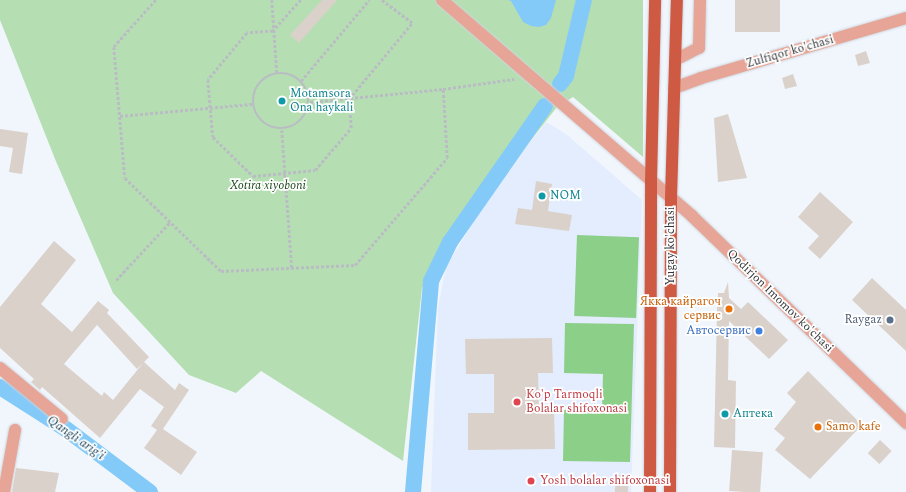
<!DOCTYPE html>
<meta charset="utf-8">
<style>
body{margin:0}
#map{position:relative;width:906px;height:492px;overflow:hidden;background:#f1f6fd;font-family:Spectral,serif}
div>[style]{position:absolute}
[style*='--x']{left:calc(var(--x)*1px);top:calc(var(--y)*1px);width:calc(var(--w)*1px);rotate:calc(var(--a)*1deg)}
.built>*{inset:0;background:#e3edfd}
.green>*{inset:0;background:#b5dfb2}
.forest>*{inset:0;background:#8ccf88;transform-origin:0 0}
.water>*{inset:0;background:#84caf8}
.canal>*{height:16px;margin:-8px;padding:0 8px;transform-origin:8px;border-radius:8px;background:#84caf8}
.building>*{inset:0;background:#dad1ca;transform-origin:0 0}
.path>*{height:2.5px;margin-top:-1.25px;transform-origin:0;background:repeating-linear-gradient(90deg,#b9bdc3 0 3px,transparent 0 5px)}
.path>.ring{margin:-1.25px;padding:0;box-sizing:content-box;background:none;border:2.5px solid #b9bdc3;border-radius:50%}
.roads{filter:drop-shadow(0 0 1px #cfd4da) drop-shadow(0 0 1px #cfd4da)}
.minor>*{height:12px;margin:-6px;padding:0 6px;transform-origin:6px;border-radius:6px;background:#e7a597}
.major>*{height:12px;margin:-6px;padding:0 6px;transform-origin:6px;border-radius:6px;background:#cf5a44}
.dots>*{width:11px;height:11px;translate:-50% -50%;box-sizing:border-box;border:2px solid #fff;border-radius:50%}
span{translate:-50% -50%;white-space:nowrap;text-align:center;line-height:1.15;-webkit-text-stroke:3.5px #fff;paint-order:stroke}
.street-label{font-size:12px;color:#36383c}
.culture-label{font-size:12px;color:#0d838f}
.left{translate:0 -50%;text-align:left}
.park-label{font-size:12px;color:#164416;font-style:italic}
.food-label{font-size:12px;color:#c56008}
.right{translate:-100% -50%;text-align:right}
.service-label{font-size:12px;color:#4e5e75}
.shop-label{font-size:12px;color:#366cbe}
.health-label{font-size:12px;color:#be3a42}
.water-label{font-size:13px;color:#1e445c;font-style:italic}
</style>
<div id="map">
<div class="built">
<i style="clip-path:polygon(546px 122px,566px 134px,642px 200px,631px 492px,431px 492px,438px 307px,446px 267px,497px 183px)"></i>
</div>
<div class="green">
<i style="clip-path:polygon(0 0,643px 0,643px 157px,573px 97px,557px 107px,497px 183px,422px 288px,403px 461px,261px 371px,236px 393px,189px 375px,113px 293px,55px 159px,0 20px)"></i>
</div>
<div class="forest">
<i style="left:577px;top:235px;width:62px;height:81px;rotate:2deg"></i>
<i style="clip-path:polygon(565px 323px,634px 324px,630px 462px,563px 461px,564px 410px,602px 411px,603px 374px,564px 373px)"></i>
</div>
<div class="water">
<i style="clip-path:polygon(508px 0,556px 0,551px 18px,546px 25px,539px 27px,531px 26px,523px 22px,511px 1px)"></i>
</div>
<div class="canal">
<i style="--x:560;--y:84;--w:10;--a:-53"></i>
<i style="--x:566;--y:76;--w:78;--a:-76.7"></i>
<i style="--x:0;--y:387;--w:78;--a:32.5"></i>
<i style="--x:66;--y:429;--w:105;--a:36.9"></i>
<i style="--x:413;--y:492;--w:212;--a:-85.1"></i>
<i style="--x:431;--y:281;--w:43;--a:-64"></i>
<i style="--x:450;--y:242;--w:166;--a:-55.1"></i>
</div>
<div class="building">
<i style="clip-path:polygon(322px 0,337px 0,299px 43px,290px 35px)"></i>
<i style="left:735px;top:0;width:45px;height:32px"></i>
<i style="clip-path:polygon(866px 51px,870px 63px,858px 66px,855px 55px)"></i>
<i style="clip-path:polygon(793px 74px,797px 86px,785px 89px,782px 78px)"></i>
<i style="clip-path:polygon(728px 114px,747px 178px,718px 182px,714px 118px)"></i>
<i style="clip-path:polygon(0 129px,28px 133px,22px 174px,9px 172px,13px 148px,0 146px)"></i>
<i style="clip-path:polygon(536px 181px,552px 184px,548px 211px,572px 215px,569px 231px,515px 224px,518px 208px,532px 210px)"></i>
<i style="clip-path:polygon(820px 192px,853px 222px,820px 259px,808px 248px,819px 236px,798px 217px)"></i>
<i style="clip-path:polygon(evenodd,54px 241px,76px 260px,41px 304px,72px 332px,98px 301px,109px 310px,107px 313px,149px 357px,144px 362px,175px 390px,179px 383px,189px 390px,163px 429px,197px 452px,181px 475px,144px 448px,157px 430px,151px 426px,164px 407px,140px 389px,100px 438px,42px 387px,40px 390px,31px 382px,34px 379px,0 348px,0 307px,54px 241px,97px 325px,137px 369px,143px 363px,113px 400px,104px 392px,102px 396px,64px 364px,97px 325px)"></i>
<i style="clip-path:polygon(872px 278px,906px 310px,906px 351px,852px 300px)"></i>
<i style="clip-path:polygon(728px 282px,729px 298px,741px 309px,748px 302px,788px 340px,769px 359px,729px 321px,728px 380px,736px 381px,735px 448px,714px 447px,717px 310px,718px 293px,724px 293px)"></i>
<i style="clip-path:polygon(552px 338px,553px 373px,538px 373px,539px 412px,554px 412px,555px 449px,468px 450px,468px 413px,494px 413px,494px 374px,466px 374px,465px 339px)"></i>
<i style="clip-path:polygon(808px 371px,862px 425px,810px 479px,775px 450px,785px 438px,774px 429px,796px 402px,787px 393px)"></i>
<i style="left:880px;top:440px;width:16px;height:18px;rotate:43deg"></i>
<i style="left:732px;top:450px;width:31px;height:41px;rotate:4deg"></i>
<i style="clip-path:polygon(16px 468px,59px 473px,55px 492px,12px 492px)"></i>
<i style="left:616px;top:475px;width:13px;height:17px;rotate:4deg"></i>
</div>
<div class="path">
<i style="--x:156;--y:0;--w:63;--a:131.8"></i>
<i style="--x:114;--y:47;--w:131;--a:85.2"></i>
<i style="--x:125;--y:178;--w:134;--a:44.1"></i>
<i style="--x:221;--y:271;--w:134;--a:-2.6"></i>
<i style="--x:355;--y:265;--w:141;--a:-49.3"></i>
<i style="--x:447;--y:158;--w:69;--a:-93.3"></i>
<i style="--x:272;--y:0;--w:73;--a:86.1"></i>
<i style="--x:301;--y:0;--w:42;--a:132.1"></i>
<i style="--x:273;--y:31;--w:26;--a:176"></i>
<i style="--x:247;--y:33;--w:61;--a:129.7"></i>
<i style="--x:208;--y:80;--w:57;--a:85"></i>
<i style="--x:213;--y:137;--w:56;--a:44.3"></i>
<i style="--x:253;--y:176;--w:62;--a:-5.5"></i>
<i style="--x:315;--y:170;--w:55;--a:-49.4"></i>
<i style="--x:351;--y:128;--w:29;--a:-94"></i>
<i style="--x:349;--y:99;--w:99;--a:-50.3"></i>
<i style="--x:412;--y:23;--w:38;--a:-143"></i>
<i class="ring" style="left:253px;top:73px;width:53.5px;height:53.5px"></i>
<i style="--x:301;--y:81;--w:106;--a:-50"></i>
<i style="--x:310;--y:102;--w:134;--a:-5.6"></i>
<i style="--x:443;--y:89;--w:72;--a:-8"></i>
<i style="--x:120;--y:116;--w:134;--a:-5.2"></i>
<i style="--x:282;--y:130;--w:139;--a:85.9"></i>
<i style="--x:116;--y:280;--w:79;--a:-47"></i>
</div>
<div class="roads">
<div class="minor">
<i style="--x:442;--y:0;--w:330;--a:40.8"></i>
<i style="--x:692;--y:216;--w:298;--a:44"></i>
<i style="--x:675;--y:60;--w:27;--a:-27"></i>
<i style="--x:699;--y:48;--w:48;--a:-88.8"></i>
<i style="--x:674;--y:88;--w:29;--a:-20"></i>
<i style="--x:701;--y:78;--w:214;--a:-16.3"></i>
<i style="--x:0;--y:368;--w:80;--a:39.4"></i>
<i style="--x:4;--y:492;--w:63;--a:-79.9"></i>
</div>
<div class="major">
<i style="--x:650;--y:492;--w:310;--a:-89.8"></i>
<i style="--x:651;--y:182;--w:182;--a:-88.7"></i>
<i style="--x:670;--y:492;--w:294;--a:-89.8"></i>
<i style="--x:671;--y:198;--w:198;--a:-88.3"></i>
</div>
</div>
<div class="dots">
<i style="left:282px;top:101px;background:#0f9aa8"></i>
<i style="left:542px;top:196px;background:#0f9aa8"></i>
<i style="left:729px;top:309px;background:#e8710a"></i>
<i style="left:890px;top:320px;background:#5c6f8a"></i>
<i style="left:759px;top:331px;background:#3f7fe0"></i>
<i style="left:517px;top:402px;background:#e0444e"></i>
<i style="left:725px;top:414px;background:#0f9aa8"></i>
<i style="left:818px;top:427px;background:#e8710a"></i>
<i style="left:531px;top:481px;background:#e0444e"></i>
</div>
<div class="street-label">
<span style="left:790px;top:52px;rotate:-16deg">Zulfiqor ko'chasi</span>
<span style="left:671px;top:246px;rotate:-90deg">Yugay ko'chasi</span>
<span style="left:780px;top:301px;rotate:44deg">Qodirjon Imomov ko'chasi</span>
</div>
<div class="culture-label">
<span class="left" style="left:290px;top:101px">Motamsora<br>Ona haykali</span>
<span class="left" style="left:550px;top:196px">NOM</span>
<span class="left" style="left:733px;top:414px">Аптека</span>
</div>
<div class="park-label">
<span style="left:268px;top:186px">Xotira xiyoboni</span>
</div>
<div class="food-label">
<span class="right" style="left:721px;top:309px">Якка кайрагоч<br>сервис</span>
<span class="left" style="left:826px;top:427px">Samo kafe</span>
</div>
<div class="service-label">
<span class="right" style="left:882px;top:320px">Raygaz</span>
</div>
<div class="shop-label">
<span class="right" style="left:751px;top:331px">Автосервис</span>
</div>
<div class="health-label">
<span class="left" style="left:526px;top:402px">Ko'p Tarmoqli<br>Bolalar shifoxonasi</span>
<span class="left" style="left:540px;top:481px">Yosh bolalar shifoxonasi</span>
</div>
<div class="water-label">
<span style="left:76px;top:438px;rotate:35deg">Qangli arig'i</span>
</div>
</div>
